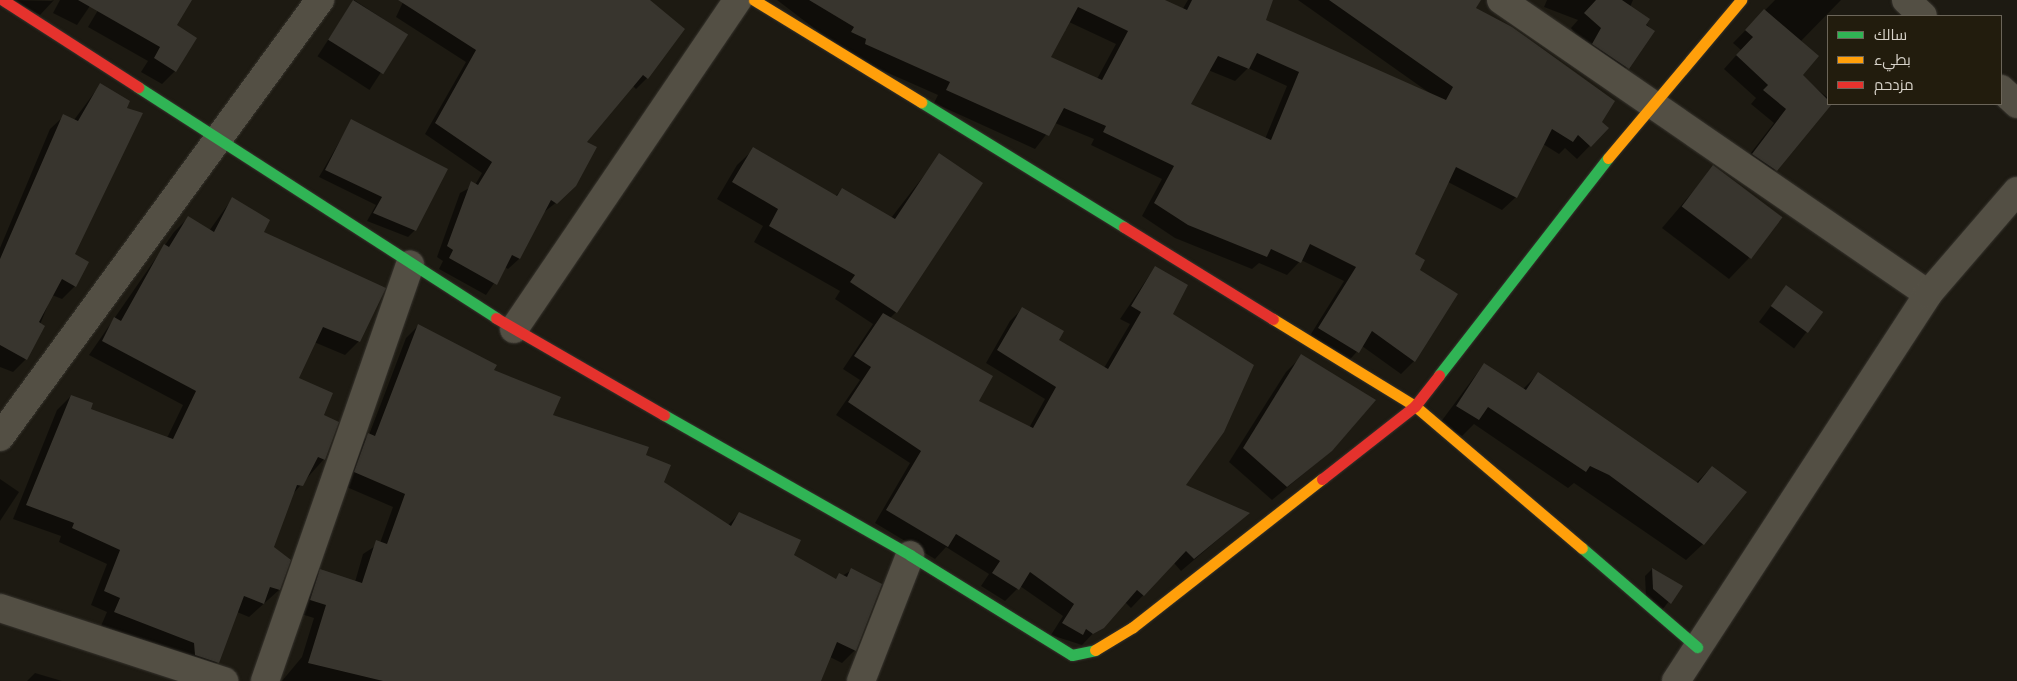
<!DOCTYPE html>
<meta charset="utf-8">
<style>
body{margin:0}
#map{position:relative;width:2017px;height:681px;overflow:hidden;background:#1d1a12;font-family:Commissioner,Cairo,sans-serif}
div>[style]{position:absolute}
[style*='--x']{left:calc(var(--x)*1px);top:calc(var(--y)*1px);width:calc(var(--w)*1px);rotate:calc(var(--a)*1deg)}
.shadow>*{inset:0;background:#0007;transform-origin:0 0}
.building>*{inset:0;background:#38352e;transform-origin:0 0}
.roads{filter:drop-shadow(0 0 1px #36332d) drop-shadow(0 0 1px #36332d)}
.street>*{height:28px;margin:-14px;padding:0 14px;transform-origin:14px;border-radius:14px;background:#534f44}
.fast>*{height:11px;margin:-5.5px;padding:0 5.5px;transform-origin:5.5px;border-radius:5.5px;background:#30b455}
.slow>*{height:11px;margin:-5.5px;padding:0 5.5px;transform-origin:5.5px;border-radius:5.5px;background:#ff9f0a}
.jam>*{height:11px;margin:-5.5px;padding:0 5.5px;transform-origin:5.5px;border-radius:5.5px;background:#e5322d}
span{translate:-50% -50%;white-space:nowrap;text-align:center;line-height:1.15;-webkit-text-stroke:4px #221c0d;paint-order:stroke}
.legend{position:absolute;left:1827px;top:15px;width:175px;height:90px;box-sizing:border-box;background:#221c0d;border:1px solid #6b6559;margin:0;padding:6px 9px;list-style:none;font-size:15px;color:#d8d3ca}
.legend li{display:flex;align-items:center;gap:10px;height:25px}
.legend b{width:25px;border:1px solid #6b6559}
</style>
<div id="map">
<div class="shadow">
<i style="clip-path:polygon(13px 0,51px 1px,54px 0,40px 15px)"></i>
<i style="clip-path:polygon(60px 0,94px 0,77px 25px,53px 13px)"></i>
<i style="clip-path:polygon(104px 0,177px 0,175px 71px,162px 84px,141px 72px,148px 61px,88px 27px)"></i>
<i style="left:354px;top:0;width:62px;height:67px;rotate:33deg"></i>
<i style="clip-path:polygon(404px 0,648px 0,647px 78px,636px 89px,633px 86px,586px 142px,563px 197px,543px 213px,519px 259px,508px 269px,505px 267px,486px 295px,439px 269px,443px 261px,437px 257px,460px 193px,475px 185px,482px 173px,425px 134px,466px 62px,396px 17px)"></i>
<i style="clip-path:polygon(evenodd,777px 0,1162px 0,1182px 10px,1188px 0,1245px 0,1264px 21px,1431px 94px,1298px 0,1461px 0,1607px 128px,1577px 159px,1565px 148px,1559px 154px,1543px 144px,1516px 197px,1502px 210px,1448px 182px,1413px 255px,1418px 271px,1414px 361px,1401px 374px,1362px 346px,1345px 365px,1306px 342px,1344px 281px,1301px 260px,1287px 275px,1259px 263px,1252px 269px,1175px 238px,1142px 216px,1162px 179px,1091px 145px,1094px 139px,1055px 123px,1035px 149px,934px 103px,938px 95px,852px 57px,777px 0,1069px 22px,1116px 44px,1097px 79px,1049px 58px,1069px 22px,777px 0,1248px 68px,1287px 86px,1265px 139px,1189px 105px,1208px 70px,1235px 81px,1248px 68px)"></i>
<i style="clip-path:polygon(1547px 0,1633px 0,1630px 7px,1653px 31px,1623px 72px,1585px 46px,1571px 28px,1578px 20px,1544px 7px)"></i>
<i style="clip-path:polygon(1775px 0,1841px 0,1800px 42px,1801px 76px,1828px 98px,1828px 104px,1764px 183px,1740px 167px,1774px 123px,1751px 104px,1756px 98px,1724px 69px,1741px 50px,1733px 43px)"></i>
<i style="clip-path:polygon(100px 85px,73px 255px,75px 286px,62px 299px,52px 295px,26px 359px,13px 372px,0 367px,0 248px,50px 129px,64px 116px,74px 120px)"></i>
<i style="clip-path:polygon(352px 120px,415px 230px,408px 237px,367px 221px,376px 205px,319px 177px)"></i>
<i style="clip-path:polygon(754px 149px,835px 197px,842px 189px,891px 218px,940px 155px,896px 312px,890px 318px,977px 402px,1029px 428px,1045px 399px,986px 363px,1010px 321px,1022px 309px,1057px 340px,1104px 368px,1130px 324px,1120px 319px,1155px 267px,1172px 315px,1184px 486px,1248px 514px,1181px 571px,1174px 563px,1131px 608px,1124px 601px,1082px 645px,1051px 635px,1063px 616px,1020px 586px,1005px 601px,981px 586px,989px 574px,946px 547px,935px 559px,875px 523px,910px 463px,836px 415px,860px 380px,843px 369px,873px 324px,835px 299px,840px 291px,754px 242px,763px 226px,717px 199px,737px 165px)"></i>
<i style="clip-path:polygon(1714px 167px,1749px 258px,1729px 279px,1662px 228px)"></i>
<i style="clip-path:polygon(232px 199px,359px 341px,345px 355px,314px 342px,297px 379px,322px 416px,324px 459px,292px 495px,273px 548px,279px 590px,249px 617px,237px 612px,217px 662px,204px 676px,181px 656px,101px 626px,107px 612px,91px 605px,107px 564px,59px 542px,61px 536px,13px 519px,57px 410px,71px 396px,89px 410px,167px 438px,183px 405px,89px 355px,174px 232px,188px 218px,209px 231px)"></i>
<i style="left:1786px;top:286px;width:44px;height:45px;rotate:37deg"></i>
<i style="clip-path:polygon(419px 325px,493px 370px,552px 415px,644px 456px,663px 482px,728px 525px,739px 514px,793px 556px,835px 580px,852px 570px,855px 650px,842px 663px,830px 657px,819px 681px,282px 681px,302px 657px,314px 618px,298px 613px,308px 583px,321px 571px,355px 582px,363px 554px,380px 543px,393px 507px,342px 485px,356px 448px,369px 435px,406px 338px)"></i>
<i style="clip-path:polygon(1300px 358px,1331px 451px,1272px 500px,1229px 462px,1286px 372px)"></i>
<i style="clip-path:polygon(1484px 364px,1523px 389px,1538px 374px,1696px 483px,1712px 467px,1703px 544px,1686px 560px,1574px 483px,1568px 488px,1474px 424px,1462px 436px,1440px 423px)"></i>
<i style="clip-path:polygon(0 479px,19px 492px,0 521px)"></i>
<i style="clip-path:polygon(1652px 569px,1681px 586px,1662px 610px,1646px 596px,1645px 576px)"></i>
<i style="clip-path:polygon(35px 673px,62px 681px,27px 681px)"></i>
</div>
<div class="building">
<i style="clip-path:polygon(78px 0,192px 0,177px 25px,197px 38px,176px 72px,154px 58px,160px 47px)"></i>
<i style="left:353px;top:0;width:65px;height:47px;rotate:32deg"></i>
<i style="clip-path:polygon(398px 0,650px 0,685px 29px,648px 79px,643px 75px,587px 142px,597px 147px,576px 186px,557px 204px,551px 200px,520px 259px,512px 255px,497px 285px,449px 258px,453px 250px,447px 246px,471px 181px,478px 185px,492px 162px,435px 123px,476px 50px)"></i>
<i style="clip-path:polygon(evenodd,809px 0,1165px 0,1187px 10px,1192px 0,1273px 0,1266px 20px,1446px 100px,1453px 87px,1329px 0,1481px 0,1476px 8px,1512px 27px,1615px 101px,1602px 122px,1609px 128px,1591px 147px,1578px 135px,1573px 142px,1552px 129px,1517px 198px,1456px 167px,1415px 254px,1425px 260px,1420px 270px,1458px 294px,1415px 362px,1372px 331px,1359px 353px,1318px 328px,1356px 267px,1310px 244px,1301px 263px,1271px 249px,1267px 257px,1188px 225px,1154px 203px,1174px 166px,1103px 132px,1106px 126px,1064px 108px,1049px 136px,946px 90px,950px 82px,865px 44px,866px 39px,851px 32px,854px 27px,809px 0,1078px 7px,1128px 31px,1102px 80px,1051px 57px,1078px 7px,809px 0,1257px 53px,1299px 72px,1271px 140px,1191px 104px,1218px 56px,1249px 69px,1257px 53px)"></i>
<i style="clip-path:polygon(1596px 0,1622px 0,1650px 19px,1646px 25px,1655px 31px,1629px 69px,1592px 44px,1601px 28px,1584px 13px)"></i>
<i style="clip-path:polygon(1764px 9px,1819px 56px,1803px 75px,1832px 104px,1777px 171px,1752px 154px,1786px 109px,1763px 90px,1768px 85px,1736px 55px,1753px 37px,1745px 30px)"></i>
<i style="clip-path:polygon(100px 83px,130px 101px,127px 108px,143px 113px,75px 254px,89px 262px,76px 287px,62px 279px,39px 322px,45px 326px,27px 360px,0 345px,0 259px,63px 114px,78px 121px)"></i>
<i style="clip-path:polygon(351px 119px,448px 169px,416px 231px,373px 213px,382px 197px,325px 170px)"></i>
<i style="clip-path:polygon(753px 147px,837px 196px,842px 188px,895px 219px,939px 153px,983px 183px,897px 313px,850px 282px,855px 275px,769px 226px,778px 209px,732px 182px)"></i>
<i style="left:1713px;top:165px;width:87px;height:52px;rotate:37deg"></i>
<i style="clip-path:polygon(232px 197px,270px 220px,264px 232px,386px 288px,360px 342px,323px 327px,299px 378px,333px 393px,324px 415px,339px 422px,325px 460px,318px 457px,303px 486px,297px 485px,274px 547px,291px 560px,280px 590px,270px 587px,264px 604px,244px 596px,219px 663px,195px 655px,194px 643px,114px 612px,120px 598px,104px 591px,120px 550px,72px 528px,74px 523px,26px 505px,71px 395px,93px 403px,91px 409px,173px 439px,196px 391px,102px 341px,114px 317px,121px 321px,164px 244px,169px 247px,188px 216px,214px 232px)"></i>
<i style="clip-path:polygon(1155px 266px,1188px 285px,1173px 314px,1254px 365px,1224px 432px,1186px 485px,1250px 513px,1194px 559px,1186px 551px,1144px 596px,1137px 590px,1104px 628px,1093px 634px,1086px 629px,1083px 635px,1062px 623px,1074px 604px,1030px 572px,1019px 590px,992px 573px,1000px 561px,956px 534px,948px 547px,886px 510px,921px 451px,848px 402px,871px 367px,854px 356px,883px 313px,993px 376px,979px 401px,1033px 428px,1056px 387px,997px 350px,1022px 307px,1064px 331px,1059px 340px,1108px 369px,1141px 312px,1131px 306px)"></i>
<i style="left:1786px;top:285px;width:46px;height:26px;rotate:36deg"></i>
<i style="clip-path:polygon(418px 324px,497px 365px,494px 370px,561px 397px,553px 415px,649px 447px,646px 455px,671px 465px,664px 482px,731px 526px,739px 512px,801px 540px,794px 555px,836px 579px,839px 573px,847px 577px,851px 568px,882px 584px,856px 651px,837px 642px,821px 681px,383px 681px,308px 663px,326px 605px,310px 600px,320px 569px,362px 583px,376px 540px,387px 544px,405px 494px,354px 472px,368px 433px,375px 436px)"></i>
<i style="clip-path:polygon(1301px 354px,1376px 400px,1332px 451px,1287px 487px,1243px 448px)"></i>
<i style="clip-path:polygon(1484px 363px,1526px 390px,1538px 372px,1698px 483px,1712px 466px,1747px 492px,1704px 545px,1609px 475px,1590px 466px,1586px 472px,1488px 407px,1479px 420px,1456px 406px)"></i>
<i style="clip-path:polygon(1652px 568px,1683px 586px,1671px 604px,1653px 589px)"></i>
</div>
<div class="roads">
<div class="street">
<i style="--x:1501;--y:0;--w:518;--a:34.55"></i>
<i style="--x:1906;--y:0;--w:23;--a:43"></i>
<i style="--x:2001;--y:89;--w:22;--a:43"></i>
<i style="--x:514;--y:329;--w:398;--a:-55.8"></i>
<i style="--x:0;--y:437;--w:542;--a:-53.79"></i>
<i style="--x:0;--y:608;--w:236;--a:18.1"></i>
<i style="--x:265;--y:681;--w:441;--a:-70.8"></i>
<i style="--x:861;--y:681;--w:135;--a:-68.7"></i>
<i style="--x:1676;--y:681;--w:462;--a:-56.9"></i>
<i style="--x:1928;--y:294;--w:136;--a:-49.2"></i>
</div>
<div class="fast">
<i style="--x:138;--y:87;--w:426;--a:32.8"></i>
<i style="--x:921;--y:102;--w:238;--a:31.6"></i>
<i style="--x:1439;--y:375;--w:275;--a:-52.1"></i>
<i style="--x:664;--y:415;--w:283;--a:29.6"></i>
<i style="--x:910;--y:555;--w:190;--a:31.7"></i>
<i style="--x:1072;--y:655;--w:24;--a:-12"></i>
<i style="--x:1582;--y:548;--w:152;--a:40.7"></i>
</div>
<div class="slow">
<i style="--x:754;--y:0;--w:196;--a:31.4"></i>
<i style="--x:1608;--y:158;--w:207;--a:-49.9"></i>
<i style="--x:1273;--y:319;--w:167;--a:31.5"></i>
<i style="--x:1415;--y:406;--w:219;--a:40.4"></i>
<i style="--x:1095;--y:650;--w:44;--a:-31.2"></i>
<i style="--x:1133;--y:627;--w:240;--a:-38.1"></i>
</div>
<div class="jam">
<i style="--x:3;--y:0;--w:161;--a:32.8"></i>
<i style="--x:1124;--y:227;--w:175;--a:31.7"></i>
<i style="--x:496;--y:318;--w:194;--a:30"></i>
<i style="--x:1322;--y:479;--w:118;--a:-38.1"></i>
<i style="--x:1415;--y:406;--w:39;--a:-52"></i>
</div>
</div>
<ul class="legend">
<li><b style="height:6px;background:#30b455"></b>سالك</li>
<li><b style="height:6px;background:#ff9f0a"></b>بطيء</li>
<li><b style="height:6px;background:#e5322d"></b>مزدحم</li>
</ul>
</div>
